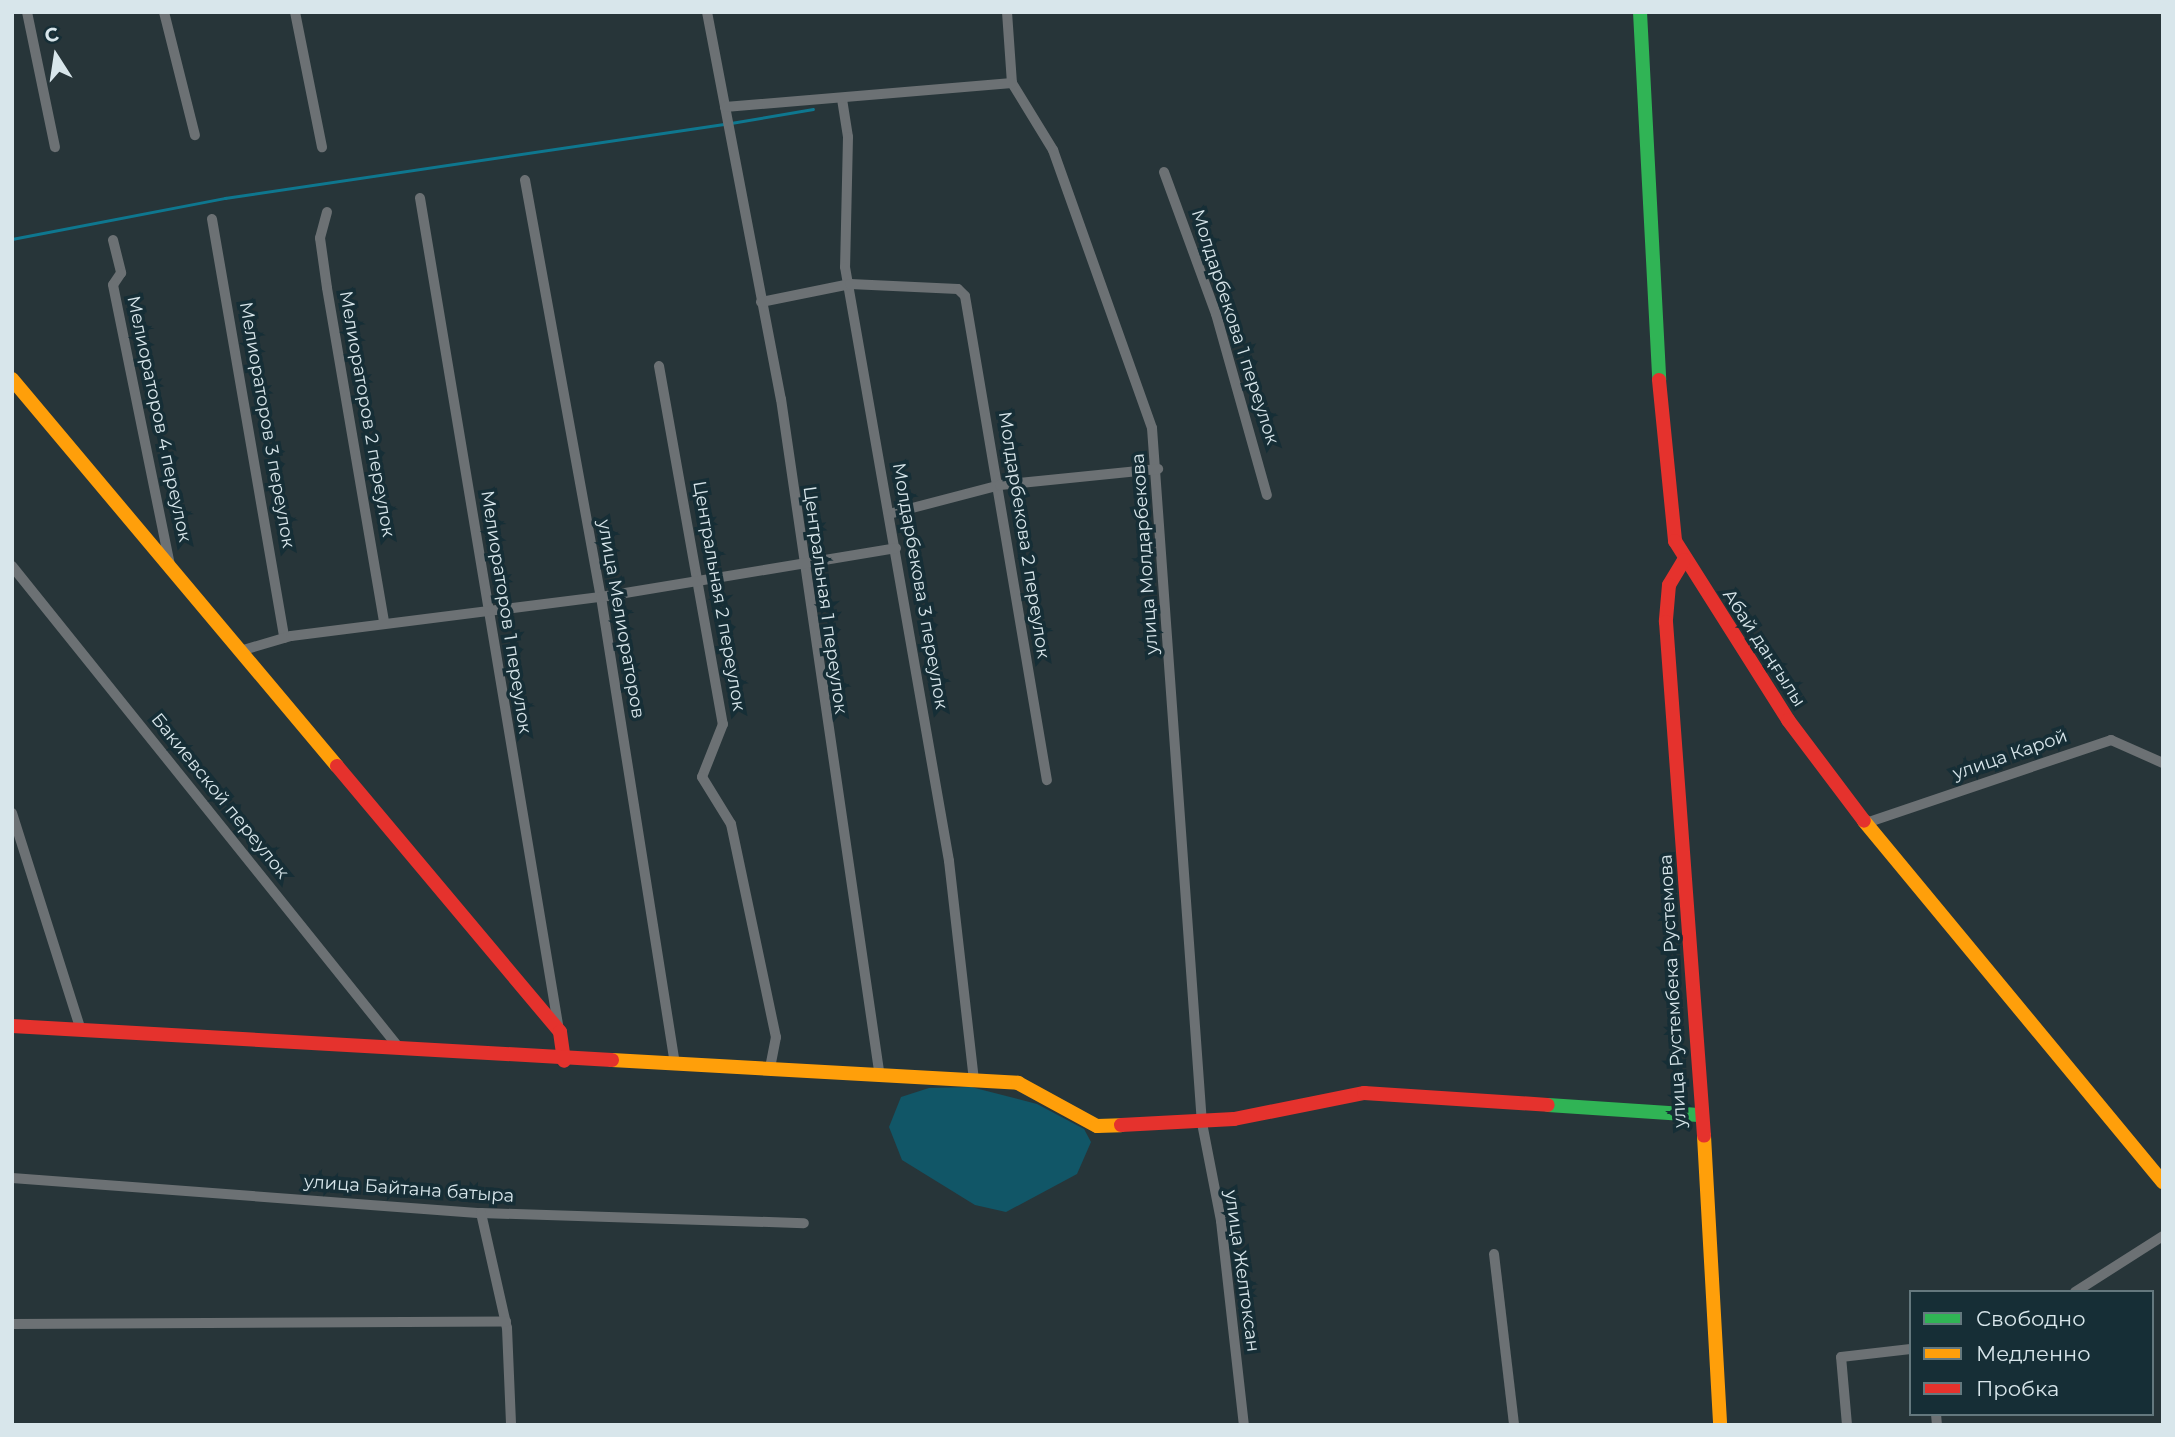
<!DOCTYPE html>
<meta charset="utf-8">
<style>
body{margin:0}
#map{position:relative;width:2175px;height:1437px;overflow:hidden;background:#273539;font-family:Montserrat,sans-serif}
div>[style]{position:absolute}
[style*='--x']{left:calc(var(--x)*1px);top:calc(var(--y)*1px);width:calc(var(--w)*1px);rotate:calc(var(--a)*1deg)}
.green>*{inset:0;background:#115667}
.stream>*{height:2.5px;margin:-1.25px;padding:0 1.25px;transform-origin:1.25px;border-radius:1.25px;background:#0e778f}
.street>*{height:10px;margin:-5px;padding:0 5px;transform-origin:5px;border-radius:5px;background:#6c7174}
.fast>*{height:14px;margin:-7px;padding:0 7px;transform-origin:7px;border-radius:7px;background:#30b455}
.slow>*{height:14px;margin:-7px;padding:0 7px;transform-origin:7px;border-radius:7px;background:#ff9f0a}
.jam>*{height:14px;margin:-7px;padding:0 7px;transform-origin:7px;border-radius:7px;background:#e5322d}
span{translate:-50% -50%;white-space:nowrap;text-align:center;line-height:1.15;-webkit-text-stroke:7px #162e36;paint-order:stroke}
.street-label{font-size:18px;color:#d8e6eb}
.frame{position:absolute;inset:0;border:14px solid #d8e6eb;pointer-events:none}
.legend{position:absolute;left:1909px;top:1290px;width:245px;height:126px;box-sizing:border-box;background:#162e36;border:2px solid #64787e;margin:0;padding:9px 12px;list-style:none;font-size:21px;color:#d8e6eb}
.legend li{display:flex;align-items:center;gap:14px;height:35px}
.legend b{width:35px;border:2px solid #64787e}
.north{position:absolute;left:21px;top:21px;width:70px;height:70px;-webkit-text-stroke:5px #162e36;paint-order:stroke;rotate:348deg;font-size:19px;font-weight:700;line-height:28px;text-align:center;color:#d8e6eb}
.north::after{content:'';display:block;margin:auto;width:24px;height:32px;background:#d8e6eb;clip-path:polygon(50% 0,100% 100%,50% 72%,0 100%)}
</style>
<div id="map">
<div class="green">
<i style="clip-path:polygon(971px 1087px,1037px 1104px,1084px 1129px,1091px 1142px,1077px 1174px,1006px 1212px,975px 1205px,902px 1160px,889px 1127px,901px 1097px,929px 1088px)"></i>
</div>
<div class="stream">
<i style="--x:731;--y:123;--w:83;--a:-9.7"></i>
<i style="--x:12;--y:239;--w:217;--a:-10.9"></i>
<i style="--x:225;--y:198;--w:504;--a:-8.44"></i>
</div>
<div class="street">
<i style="--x:27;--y:12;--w:138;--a:78.3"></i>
<i style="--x:164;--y:12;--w:127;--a:75.9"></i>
<i style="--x:295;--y:12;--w:138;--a:78.7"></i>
<i style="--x:707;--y:12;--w:394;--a:79.2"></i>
<i style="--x:781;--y:399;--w:679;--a:81.7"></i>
<i style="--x:1007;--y:12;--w:71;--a:86"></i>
<i style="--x:1012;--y:83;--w:79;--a:58.5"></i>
<i style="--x:1053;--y:150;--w:295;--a:70.4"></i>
<i style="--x:1152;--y:428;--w:697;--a:85.89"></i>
<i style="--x:1202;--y:1123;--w:100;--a:79"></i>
<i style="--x:1221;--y:1221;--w:205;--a:83.6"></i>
<i style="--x:842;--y:99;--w:38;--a:81"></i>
<i style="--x:848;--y:137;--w:130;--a:91.3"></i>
<i style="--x:845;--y:267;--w:603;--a:80.07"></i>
<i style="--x:949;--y:861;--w:220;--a:83.5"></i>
<i style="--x:725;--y:107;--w:288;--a:-4.8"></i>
<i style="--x:1164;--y:172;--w:151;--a:69.9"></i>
<i style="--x:1216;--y:314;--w:188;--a:74.3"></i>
<i style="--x:525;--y:180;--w:424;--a:79.7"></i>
<i style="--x:601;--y:597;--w:473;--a:81"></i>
<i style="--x:420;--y:198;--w:844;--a:80.52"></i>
<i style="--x:327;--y:212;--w:27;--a:105"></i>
<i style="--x:320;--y:238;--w:50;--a:82"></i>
<i style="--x:327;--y:288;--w:339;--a:80.3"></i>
<i style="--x:212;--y:219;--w:425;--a:80.2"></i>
<i style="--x:113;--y:240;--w:34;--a:76"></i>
<i style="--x:121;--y:273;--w:14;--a:124"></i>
<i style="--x:113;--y:285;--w:287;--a:78.5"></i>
<i style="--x:761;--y:302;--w:91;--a:-11.4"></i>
<i style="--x:850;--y:284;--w:108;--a:2.7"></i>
<i style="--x:958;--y:289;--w:10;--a:45"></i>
<i style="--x:965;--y:296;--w:491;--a:80.4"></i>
<i style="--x:659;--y:366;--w:364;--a:79.9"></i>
<i style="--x:723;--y:724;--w:57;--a:111.6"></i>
<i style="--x:702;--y:777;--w:55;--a:58.3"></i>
<i style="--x:731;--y:824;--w:218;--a:78.1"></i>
<i style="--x:776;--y:1037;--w:31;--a:101"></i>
<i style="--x:889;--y:514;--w:115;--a:-14.6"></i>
<i style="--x:1000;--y:485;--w:159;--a:-5.8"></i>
<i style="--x:12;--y:566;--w:620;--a:51.22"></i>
<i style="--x:240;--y:651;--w:53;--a:-16.4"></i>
<i style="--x:291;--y:636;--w:312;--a:-7.2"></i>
<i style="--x:601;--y:597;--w:299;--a:-9.4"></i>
<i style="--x:12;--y:813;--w:228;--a:72.4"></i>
<i style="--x:1866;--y:823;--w:259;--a:-18.7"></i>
<i style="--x:2111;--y:740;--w:57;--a:23.9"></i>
<i style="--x:12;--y:1178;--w:470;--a:4.3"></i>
<i style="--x:481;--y:1213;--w:323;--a:1.8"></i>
<i style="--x:481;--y:1213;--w:118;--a:77.3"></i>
<i style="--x:507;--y:1328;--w:97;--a:87.6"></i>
<i style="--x:1494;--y:1254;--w:172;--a:83.3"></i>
<i style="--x:2075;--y:1292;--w:104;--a:-32.5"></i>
<i style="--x:12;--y:1324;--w:494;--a:-0.3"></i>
<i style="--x:1936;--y:1414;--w:11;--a:85"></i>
<i style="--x:1847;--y:1425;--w:68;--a:-95"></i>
<i style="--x:1841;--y:1357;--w:70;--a:-6.5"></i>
</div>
<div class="fast">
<i style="--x:1640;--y:12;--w:368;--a:87"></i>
<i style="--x:1548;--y:1105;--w:151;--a:3.8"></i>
</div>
<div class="slow">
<i style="--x:12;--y:379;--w:505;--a:49.98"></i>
<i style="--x:1864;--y:821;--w:469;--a:50.4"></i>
<i style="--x:612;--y:1060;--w:407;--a:3.2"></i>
<i style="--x:1018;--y:1083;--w:90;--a:28.6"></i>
<i style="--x:1097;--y:1126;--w:24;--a:-2"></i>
<i style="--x:1704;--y:1136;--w:289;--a:86.8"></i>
</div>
<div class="jam">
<i style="--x:1659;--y:380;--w:162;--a:84.3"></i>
<i style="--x:1675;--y:541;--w:212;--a:57.7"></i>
<i style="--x:1788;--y:720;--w:126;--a:53"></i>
<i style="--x:1684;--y:560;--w:29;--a:121"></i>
<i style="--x:1669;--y:585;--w:37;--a:95"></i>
<i style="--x:1666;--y:622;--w:515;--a:85.77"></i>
<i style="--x:337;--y:766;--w:347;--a:50"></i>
<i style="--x:560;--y:1032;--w:29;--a:82"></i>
<i style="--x:12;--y:1026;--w:601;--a:3.24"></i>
<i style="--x:1121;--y:1125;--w:113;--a:-3"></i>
<i style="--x:1234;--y:1119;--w:133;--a:-11.3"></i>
<i style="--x:1364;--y:1093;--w:184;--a:3.7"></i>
</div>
<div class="street-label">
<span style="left:1235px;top:327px;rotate:72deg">Молдарбекова 1 переулок</span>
<span style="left:367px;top:414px;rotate:80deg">Мелиораторов 2 переулок</span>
<span style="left:159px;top:419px;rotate:78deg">Мелиораторов 4 переулок</span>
<span style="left:267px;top:425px;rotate:80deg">Мелиораторов 3 переулок</span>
<span style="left:1024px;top:535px;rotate:81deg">Молдарбекова 2 переулок</span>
<span style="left:1145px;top:554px;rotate:-94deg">улица Молдарбекова</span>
<span style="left:920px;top:586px;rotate:80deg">Молдарбекова 3 переулок</span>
<span style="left:719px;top:596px;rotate:80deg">Центральная 2 переулок</span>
<span style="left:825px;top:600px;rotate:82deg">Центральная 1 переулок</span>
<span style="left:506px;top:612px;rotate:81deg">Мелиораторов 1 переулок</span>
<span style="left:621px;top:619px;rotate:80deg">улица Мелиораторов</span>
<span style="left:1764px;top:648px;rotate:57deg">Абай даңғылы</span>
<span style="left:2010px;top:755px;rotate:-19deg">улица Карой</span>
<span style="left:220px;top:796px;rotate:51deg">Бакиевской переулок</span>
<span style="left:1673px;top:991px;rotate:-93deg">улица Рустембека Рустемова</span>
<span style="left:409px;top:1189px;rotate:4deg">улица Байтана батыра</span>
<span style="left:1242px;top:1271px;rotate:82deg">улица Желтоксан</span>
</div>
<div class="frame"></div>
<ul class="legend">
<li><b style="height:9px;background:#30b455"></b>Свободно</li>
<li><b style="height:9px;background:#ff9f0a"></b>Медленно</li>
<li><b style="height:9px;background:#e5322d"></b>Пробка</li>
</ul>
<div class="north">С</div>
</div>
